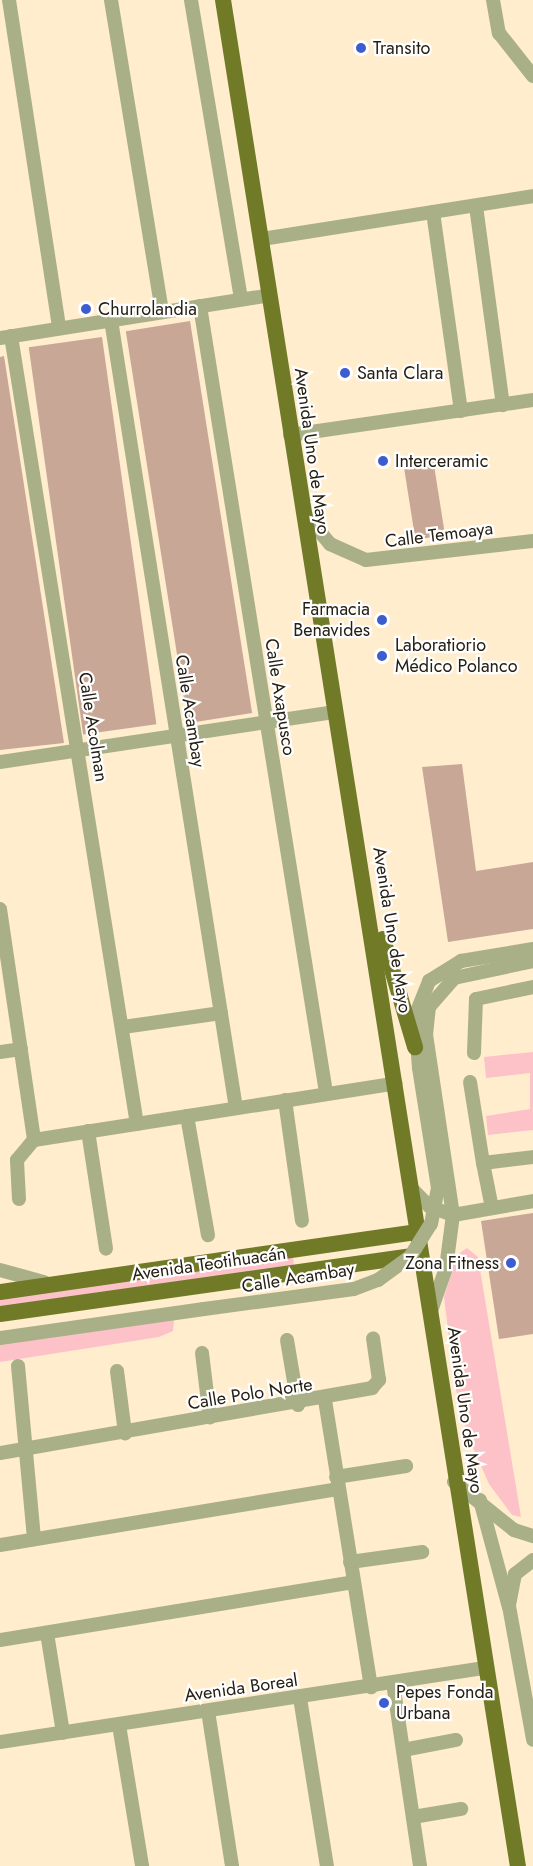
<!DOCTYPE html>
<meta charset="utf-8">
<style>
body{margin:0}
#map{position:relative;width:533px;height:1866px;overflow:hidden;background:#ffedcd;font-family:Jost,sans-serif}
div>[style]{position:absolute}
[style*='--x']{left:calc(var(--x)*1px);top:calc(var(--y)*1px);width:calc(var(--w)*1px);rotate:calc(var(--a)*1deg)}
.green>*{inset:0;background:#fdc2c8}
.building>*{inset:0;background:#c9a797;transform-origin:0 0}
.minor>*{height:14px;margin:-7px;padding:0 7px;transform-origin:7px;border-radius:7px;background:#a9b087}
.major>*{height:16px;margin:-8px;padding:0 8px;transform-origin:8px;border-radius:8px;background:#707a27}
.minor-bridge>*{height:14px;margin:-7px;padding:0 7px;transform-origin:7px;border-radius:7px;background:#a9b087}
.dots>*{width:16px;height:16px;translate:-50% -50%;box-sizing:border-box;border:3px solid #fff;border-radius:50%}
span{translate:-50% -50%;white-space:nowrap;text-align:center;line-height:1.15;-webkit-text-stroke:4.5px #fff;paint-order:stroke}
.poi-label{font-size:18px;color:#262014}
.left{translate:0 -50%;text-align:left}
.right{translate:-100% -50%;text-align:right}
.street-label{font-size:18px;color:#262014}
</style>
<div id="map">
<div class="green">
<i style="clip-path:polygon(533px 1052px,533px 1130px,488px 1135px,486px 1116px,530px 1109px,530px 1073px,486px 1078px,484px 1057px)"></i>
<i style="clip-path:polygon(467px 1248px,478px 1257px,521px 1517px,512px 1515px,489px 1484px,467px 1434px,455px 1386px,444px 1297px,457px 1255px)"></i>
<i style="clip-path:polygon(293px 1257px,294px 1267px,0 1311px,0 1294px)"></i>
<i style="clip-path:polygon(174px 1319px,173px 1331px,159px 1337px,0 1362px,0 1344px)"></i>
</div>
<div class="building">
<i style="left:190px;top:321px;width:397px;height:65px;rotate:81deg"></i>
<i style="left:102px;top:337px;width:391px;height:74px;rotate:82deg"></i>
<i style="clip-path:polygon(4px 356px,64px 743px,0 750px,0 357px)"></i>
<i style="left:433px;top:459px;width:77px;height:30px;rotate:81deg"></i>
<i style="clip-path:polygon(462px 764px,476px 871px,533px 862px,533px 929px,448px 942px,422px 767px)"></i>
<i style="clip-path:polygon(533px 1213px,533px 1334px,499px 1339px,481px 1221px)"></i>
</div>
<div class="minor">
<i style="--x:9;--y:0;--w:332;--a:81.3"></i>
<i style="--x:111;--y:0;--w:316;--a:80.7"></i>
<i style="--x:191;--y:0;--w:303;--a:80.5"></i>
<i style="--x:493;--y:0;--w:34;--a:80"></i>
<i style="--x:499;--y:33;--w:55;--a:51.7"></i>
<i style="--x:476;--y:206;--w:201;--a:82.3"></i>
<i style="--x:433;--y:212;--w:201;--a:82"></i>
<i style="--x:262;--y:239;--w:274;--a:-9"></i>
<i style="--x:200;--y:306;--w:797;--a:80.9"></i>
<i style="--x:111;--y:320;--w:798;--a:80.99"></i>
<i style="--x:11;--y:336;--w:798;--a:80.92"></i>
<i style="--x:0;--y:338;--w:273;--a:-9"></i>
<i style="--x:290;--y:435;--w:246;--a:-8.2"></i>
<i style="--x:305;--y:514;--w:39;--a:50"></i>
<i style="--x:330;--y:544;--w:39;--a:24"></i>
<i style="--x:366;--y:560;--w:168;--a:-6.5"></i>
<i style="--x:0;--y:762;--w:339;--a:-8.5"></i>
<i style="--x:0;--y:909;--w:233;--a:81.6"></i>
<i style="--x:123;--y:1027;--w:99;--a:-8.1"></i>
<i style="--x:0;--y:1052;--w:21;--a:-8"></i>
<i style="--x:474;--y:1053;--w:54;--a:-87.9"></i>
<i style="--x:476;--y:999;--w:58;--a:-11.9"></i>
<i style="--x:419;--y:1068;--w:52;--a:-94.4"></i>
<i style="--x:415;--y:1016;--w:38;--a:-68"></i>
<i style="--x:429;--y:981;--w:38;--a:-32"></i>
<i style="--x:461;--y:961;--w:73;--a:-9.5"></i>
<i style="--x:470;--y:1082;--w:82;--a:80.9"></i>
<i style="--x:483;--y:1163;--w:50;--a:-6.8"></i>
<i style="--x:285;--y:1100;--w:122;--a:82"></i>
<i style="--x:187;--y:1116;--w:121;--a:80"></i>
<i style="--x:88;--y:1131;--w:119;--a:81.3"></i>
<i style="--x:483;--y:1163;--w:46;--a:78.7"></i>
<i style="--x:411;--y:1188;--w:27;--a:45"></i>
<i style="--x:430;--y:1207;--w:24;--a:19"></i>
<i style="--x:453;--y:1215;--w:81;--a:-9.9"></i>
<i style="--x:19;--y:1199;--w:39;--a:-93"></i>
<i style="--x:17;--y:1160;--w:26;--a:-50"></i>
<i style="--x:34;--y:1140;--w:366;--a:-8.9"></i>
<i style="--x:0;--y:1270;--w:46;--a:15.3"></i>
<i style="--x:431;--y:1311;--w:46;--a:-70.8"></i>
<i style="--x:446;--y:1268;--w:53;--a:-82.5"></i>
<i style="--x:453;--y:1215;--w:182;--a:-98.5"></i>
<i style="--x:426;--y:1035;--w:28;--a:-84"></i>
<i style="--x:429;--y:1007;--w:38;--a:-49"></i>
<i style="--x:454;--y:978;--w:81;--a:-12.1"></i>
<i style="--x:0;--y:1338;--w:206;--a:-8.1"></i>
<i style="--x:287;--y:1340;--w:66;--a:80.4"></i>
<i style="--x:202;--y:1353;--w:65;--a:83"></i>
<i style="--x:18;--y:1366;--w:174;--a:84.7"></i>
<i style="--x:117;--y:1371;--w:63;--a:82.6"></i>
<i style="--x:325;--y:1400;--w:291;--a:80.9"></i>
<i style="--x:0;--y:1453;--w:378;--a:-9.9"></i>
<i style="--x:372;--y:1388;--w:11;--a:-49"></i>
<i style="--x:379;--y:1380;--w:42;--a:-98.1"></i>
<i style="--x:336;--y:1477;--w:71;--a:-8.9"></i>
<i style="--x:454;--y:1482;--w:77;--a:38.7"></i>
<i style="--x:514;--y:1530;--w:20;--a:18"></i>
<i style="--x:480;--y:1500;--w:108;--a:74.9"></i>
<i style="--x:0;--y:1545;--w:342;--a:-9.4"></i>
<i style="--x:533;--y:1560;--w:23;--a:142"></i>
<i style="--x:515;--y:1574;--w:33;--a:101"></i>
<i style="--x:509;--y:1606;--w:136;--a:79.8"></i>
<i style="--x:350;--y:1562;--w:73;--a:-7.9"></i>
<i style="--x:47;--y:1633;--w:101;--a:80.9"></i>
<i style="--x:0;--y:1640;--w:358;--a:-9.3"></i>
<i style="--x:393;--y:1683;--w:185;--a:81.6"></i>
<i style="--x:300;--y:1698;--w:170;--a:80.9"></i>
<i style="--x:208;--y:1711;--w:157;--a:81.2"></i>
<i style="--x:119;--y:1725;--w:143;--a:80.7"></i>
<i style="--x:0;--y:1742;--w:492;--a:-8.7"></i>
<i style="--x:403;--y:1750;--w:54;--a:-10.7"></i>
<i style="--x:413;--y:1817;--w:49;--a:-9.5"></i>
</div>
<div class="major">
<i style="--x:223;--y:0;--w:1889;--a:81.02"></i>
<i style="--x:383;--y:939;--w:113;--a:73.5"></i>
<i style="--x:0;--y:1292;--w:422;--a:-8.2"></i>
<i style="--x:0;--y:1314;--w:422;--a:-8"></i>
</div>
<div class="minor-bridge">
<i style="--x:204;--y:1309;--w:151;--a:-7.6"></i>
<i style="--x:354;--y:1289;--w:26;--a:-21"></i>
<i style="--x:378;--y:1280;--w:39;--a:-36"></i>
<i style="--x:410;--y:1257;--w:39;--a:-58"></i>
<i style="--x:431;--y:1224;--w:37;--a:-79"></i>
<i style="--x:438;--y:1188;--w:121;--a:-99"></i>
</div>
<div class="dots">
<i style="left:361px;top:48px;background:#3d5dcf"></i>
<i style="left:86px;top:309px;background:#3d5dcf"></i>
<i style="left:345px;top:373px;background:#3d5dcf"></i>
<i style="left:383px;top:461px;background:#3d5dcf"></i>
<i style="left:382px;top:620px;background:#3d5dcf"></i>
<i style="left:382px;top:656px;background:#3d5dcf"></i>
<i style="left:511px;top:1263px;background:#3d5dcf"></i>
<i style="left:384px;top:1703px;background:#3d5dcf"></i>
</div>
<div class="poi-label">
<span class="left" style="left:373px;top:48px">Transito</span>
<span class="left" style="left:98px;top:309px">Churrolandia</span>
<span class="left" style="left:357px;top:373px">Santa Clara</span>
<span class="left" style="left:395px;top:461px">Interceramic</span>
<span class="right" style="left:370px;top:620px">Farmacia<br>Benavides</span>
<span class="left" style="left:395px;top:656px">Laboratiorio<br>Médico Polanco</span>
<span class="right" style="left:499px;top:1263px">Zona Fitness</span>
<span class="left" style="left:396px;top:1703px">Pepes Fonda<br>Urbana</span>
</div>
<div class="street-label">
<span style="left:312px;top:451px;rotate:82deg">Avenida Uno de Mayo</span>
<span style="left:439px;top:535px;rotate:-7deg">Calle Temoaya</span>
<span style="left:280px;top:697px;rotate:81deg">Calle Axapusco</span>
<span style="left:190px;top:711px;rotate:81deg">Calle Acambay</span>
<span style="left:93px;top:727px;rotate:81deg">Calle Acolman</span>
<span style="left:392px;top:930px;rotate:81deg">Avenida Uno de Mayo</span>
<span style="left:209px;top:1264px;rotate:-8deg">Avenida Teotihuacán</span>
<span style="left:298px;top:1278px;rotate:-9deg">Calle Acambay</span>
<span style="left:250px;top:1394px;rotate:-9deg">Calle Polo Norte</span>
<span style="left:465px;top:1410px;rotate:82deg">Avenida Uno de Mayo</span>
<span style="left:241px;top:1688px;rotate:-8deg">Avenida Boreal</span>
</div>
</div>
